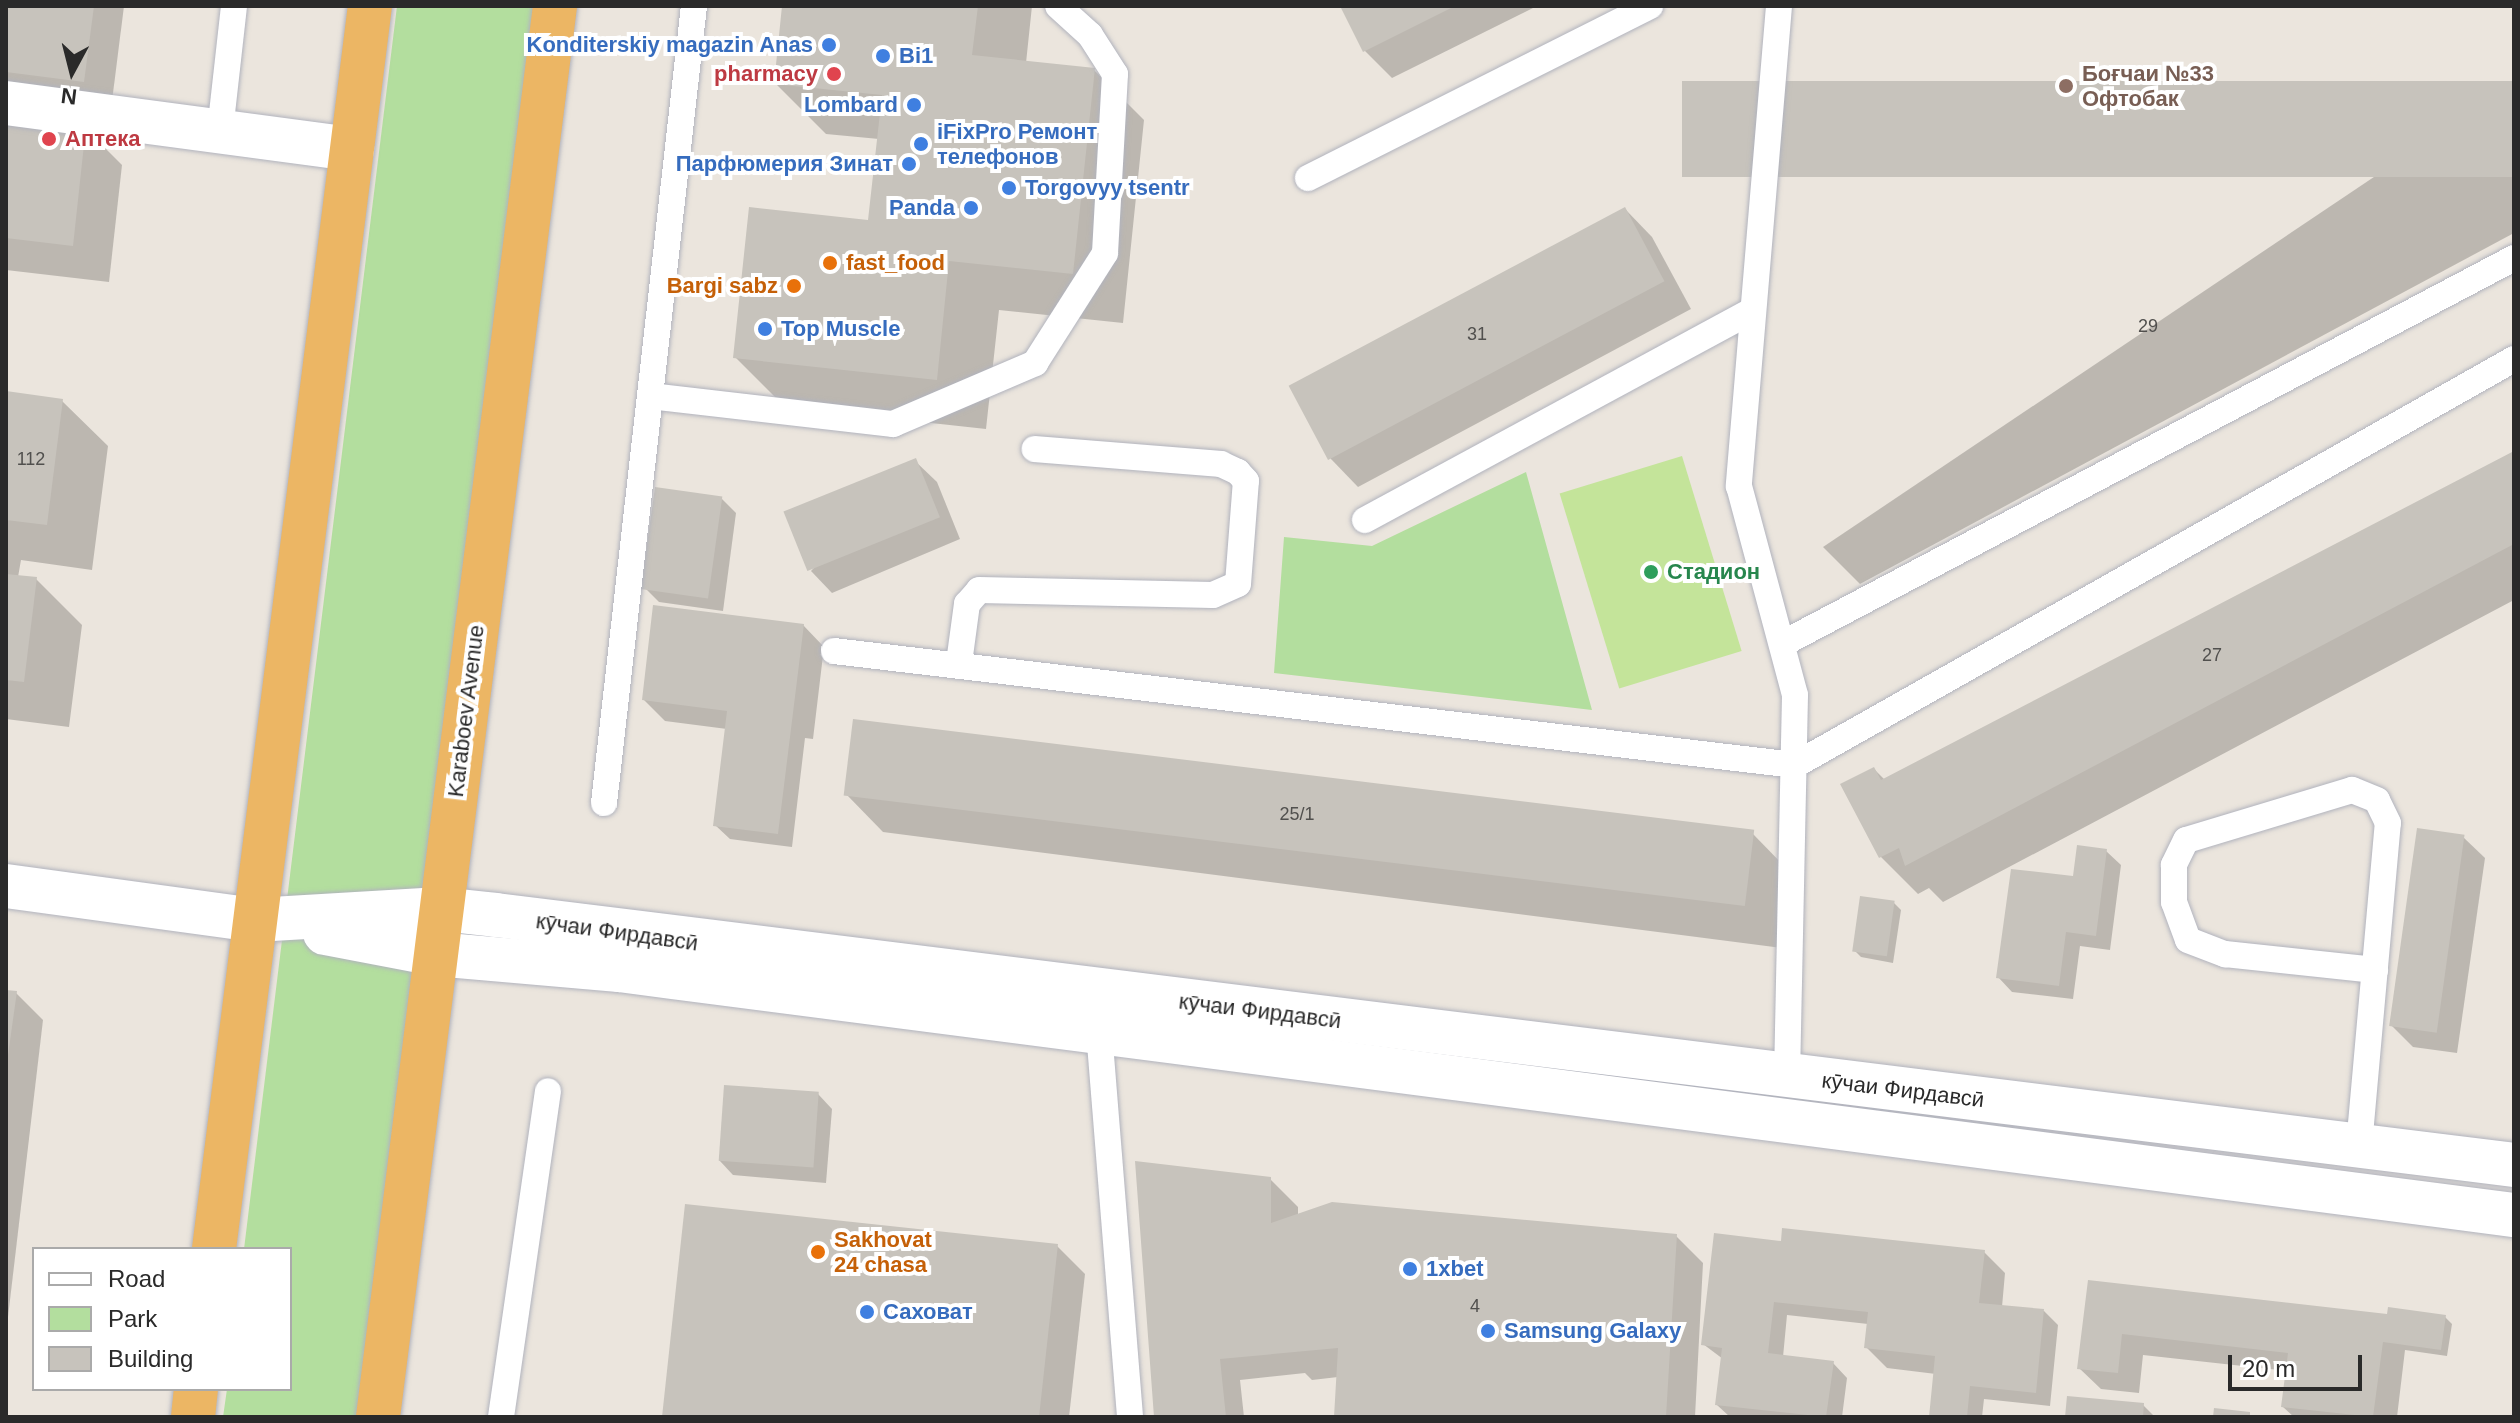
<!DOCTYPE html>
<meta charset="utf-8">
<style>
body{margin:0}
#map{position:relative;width:2520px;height:1423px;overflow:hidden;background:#ebe5dd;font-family:Arial,sans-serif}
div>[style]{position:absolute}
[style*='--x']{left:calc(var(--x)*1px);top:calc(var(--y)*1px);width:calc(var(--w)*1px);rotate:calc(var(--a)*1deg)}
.green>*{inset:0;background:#b3de9e}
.pitch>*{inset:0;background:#c4e49a;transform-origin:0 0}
.shadow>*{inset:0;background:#0003}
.building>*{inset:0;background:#c7c3bc;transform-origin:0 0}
.roads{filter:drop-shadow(0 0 2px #b1b3bd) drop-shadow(0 0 2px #b1b3bd)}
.service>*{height:26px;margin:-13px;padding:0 13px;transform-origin:13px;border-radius:13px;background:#fff}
.minor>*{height:44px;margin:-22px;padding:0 22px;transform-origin:22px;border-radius:22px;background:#fff}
.tertiary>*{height:44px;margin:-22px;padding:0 22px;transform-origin:22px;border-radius:22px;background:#fff}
.trunk>*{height:44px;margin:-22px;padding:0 22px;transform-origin:22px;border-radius:22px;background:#ecb664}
.dots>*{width:22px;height:22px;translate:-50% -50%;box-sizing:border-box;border:4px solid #fff;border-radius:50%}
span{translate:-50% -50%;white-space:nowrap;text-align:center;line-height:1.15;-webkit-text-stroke:8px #fff;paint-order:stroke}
.number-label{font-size:18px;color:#51504e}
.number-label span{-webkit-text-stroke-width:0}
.shop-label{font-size:22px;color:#366cbe;font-weight:700}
.right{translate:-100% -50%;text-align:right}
.left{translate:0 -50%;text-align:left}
.education-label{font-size:22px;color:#785e54;font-weight:700}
.health-label{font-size:22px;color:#be3a42;font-weight:700}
.food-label{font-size:22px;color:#c56008;font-weight:700}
.leisure-label{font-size:22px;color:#27864d;font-weight:700}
.street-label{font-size:22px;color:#2a2a2a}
.frame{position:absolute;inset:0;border:8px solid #2a2a2a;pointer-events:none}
.legend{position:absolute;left:32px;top:1247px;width:260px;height:144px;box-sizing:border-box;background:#fff;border:2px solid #aaa;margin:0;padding:10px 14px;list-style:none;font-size:24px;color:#2a2a2a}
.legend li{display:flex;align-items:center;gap:16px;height:40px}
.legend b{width:40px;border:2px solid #aaa}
.north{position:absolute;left:32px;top:32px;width:80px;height:80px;-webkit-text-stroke:6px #fff;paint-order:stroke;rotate:187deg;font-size:22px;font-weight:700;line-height:32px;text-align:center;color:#2a2a2a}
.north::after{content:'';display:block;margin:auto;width:28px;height:36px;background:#2a2a2a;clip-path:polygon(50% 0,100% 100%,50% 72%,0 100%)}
.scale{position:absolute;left:2228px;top:1355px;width:134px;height:36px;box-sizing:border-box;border:4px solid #2a2a2a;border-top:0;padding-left:10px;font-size:24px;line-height:28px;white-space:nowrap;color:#2a2a2a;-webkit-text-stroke:6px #fff;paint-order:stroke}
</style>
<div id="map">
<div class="green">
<i style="clip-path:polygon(397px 6px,543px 6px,362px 1417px,223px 1417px,227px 1389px,290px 1389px,290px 1249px,244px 1249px)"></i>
<i style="clip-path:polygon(1526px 472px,1592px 710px,1274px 673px,1284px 537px,1372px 546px)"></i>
</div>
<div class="pitch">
<i style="left:1682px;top:456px;width:204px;height:128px;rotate:73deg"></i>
</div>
<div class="shadow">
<i style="clip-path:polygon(6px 6px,124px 6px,111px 109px,6px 95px)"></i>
<i style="clip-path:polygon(784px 6px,1032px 6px,1026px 63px,1094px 70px,1144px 120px,1123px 323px,999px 310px,986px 429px,785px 407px,735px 357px,870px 222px,879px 139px,826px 134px,776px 84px)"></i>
<i style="clip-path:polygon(1343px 6px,1537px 6px,1392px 78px,1364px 50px)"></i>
<i style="clip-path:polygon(2514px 83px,2514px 233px,1860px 584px,1823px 547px)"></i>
<i style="clip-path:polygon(6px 119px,85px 128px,122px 165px,109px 282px,6px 270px)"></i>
<i style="clip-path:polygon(1625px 209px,1652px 237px,1691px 309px,1358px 487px,1331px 459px,1292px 388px)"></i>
<i style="clip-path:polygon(6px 393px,62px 401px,108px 446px,92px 570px,21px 560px,18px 577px,36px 579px,82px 625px,69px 727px,6px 719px)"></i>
<i style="clip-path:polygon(2514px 454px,2514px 600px,1943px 902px,1929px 888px,1918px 894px,1881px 857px,1843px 785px,1874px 769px,1885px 780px)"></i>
<i style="clip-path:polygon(915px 461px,937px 482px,960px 539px,832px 593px,811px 571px)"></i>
<i style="clip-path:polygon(721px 498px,736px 513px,723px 611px,659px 602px,645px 588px)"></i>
<i style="clip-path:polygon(803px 625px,824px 647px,813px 739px,805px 738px,792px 847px,730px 839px,715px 825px,727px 729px,665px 721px,644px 700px)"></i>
<i style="clip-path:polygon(846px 794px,1753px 834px,1790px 872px,1781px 948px,883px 832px)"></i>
<i style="clip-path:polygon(2463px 837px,2485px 858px,2457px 1053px,2413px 1047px,2392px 1026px)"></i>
<i style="clip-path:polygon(2106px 851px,2121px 865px,2110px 950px,2080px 946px,2073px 999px,2012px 992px,1998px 977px,2075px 878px)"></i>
<i style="clip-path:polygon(1894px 903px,1901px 910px,1893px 963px,1861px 957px,1854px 950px)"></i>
<i style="clip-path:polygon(6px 992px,16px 993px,43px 1020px,6px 1334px)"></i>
<i style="clip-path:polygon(818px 1094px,832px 1109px,826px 1183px,733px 1175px,719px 1160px)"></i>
<i style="clip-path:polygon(1137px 1163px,1270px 1179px,1298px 1207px,1298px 1216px,1676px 1236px,1703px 1263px,1695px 1417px,1336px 1417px,1338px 1377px,1312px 1380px,1305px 1373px,1240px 1380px,1244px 1417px,1156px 1417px)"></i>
<i style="clip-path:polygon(1783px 1243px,1984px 1252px,2005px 1273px,2002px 1307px,2044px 1311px,2058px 1325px,2050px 1406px,1984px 1399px,1982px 1417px,1931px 1417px,1936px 1374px,1887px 1368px,1866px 1347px,1868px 1324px,1787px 1315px,1783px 1357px,1833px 1363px,1847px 1378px,1842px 1417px,1730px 1417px,1717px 1405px,1723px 1359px,1703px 1344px)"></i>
<i style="clip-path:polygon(1057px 1246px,1085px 1274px,1069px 1417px,664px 1417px)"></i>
<i style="clip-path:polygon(2089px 1282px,2386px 1316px,2445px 1317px,2452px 1324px,2447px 1356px,2405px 1350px,2397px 1417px,2294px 1417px,2283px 1407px,2288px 1371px,2143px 1355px,2139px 1393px,2101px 1389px,2079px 1368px)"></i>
<i style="clip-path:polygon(2143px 1405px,2155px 1417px,2067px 1417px)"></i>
</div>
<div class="building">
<i style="clip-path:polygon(6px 6px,94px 6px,84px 82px,6px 72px)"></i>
<i style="clip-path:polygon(782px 6px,978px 6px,972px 55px,1095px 68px,1073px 274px,949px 261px,937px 380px,733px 358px,749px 207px,868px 220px,882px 95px,774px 84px)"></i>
<i style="clip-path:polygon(1340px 6px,1455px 6px,1363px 52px)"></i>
<i style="left:2514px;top:81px;width:96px;height:832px;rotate:90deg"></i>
<i style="clip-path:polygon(6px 117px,86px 126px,73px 246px,6px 238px)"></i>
<i style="left:1625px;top:207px;width:84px;height:381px;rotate:62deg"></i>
<i style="clip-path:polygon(6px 391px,63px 399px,47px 525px,6px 520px)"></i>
<i style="clip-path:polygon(2514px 451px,2514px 544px,1905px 866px,1899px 848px,1879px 858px,1840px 784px,1874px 767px,1881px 780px)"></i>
<i style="left:916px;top:458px;width:64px;height:143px;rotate:68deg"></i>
<i style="left:655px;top:487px;width:68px;height:103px;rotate:8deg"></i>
<i style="clip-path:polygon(6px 574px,37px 577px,24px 682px,6px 680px)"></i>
<i style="clip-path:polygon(653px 605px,804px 624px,778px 834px,713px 826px,727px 711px,642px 700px)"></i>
<i style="left:853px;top:719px;width:908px;height:77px;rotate:7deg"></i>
<i style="left:2417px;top:828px;width:48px;height:200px;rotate:8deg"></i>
<i style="clip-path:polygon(2077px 845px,2107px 849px,2096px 936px,2066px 932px,2059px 986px,1996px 978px,2011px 869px,2073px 876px)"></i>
<i style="left:1860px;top:896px;width:35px;height:56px;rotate:8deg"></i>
<i style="clip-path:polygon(6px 990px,17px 991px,8px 1055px,6px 1055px)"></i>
<i style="left:724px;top:1085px;width:95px;height:76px;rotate:4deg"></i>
<i style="clip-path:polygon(1135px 1161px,1271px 1177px,1271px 1223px,1332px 1202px,1677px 1234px,1666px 1417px,1334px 1417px,1338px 1348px,1220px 1359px,1226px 1417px,1154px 1417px)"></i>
<i style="clip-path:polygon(685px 1204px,1058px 1244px,1039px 1417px,662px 1417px)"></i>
<i style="clip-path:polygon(1782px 1228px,1985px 1250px,1979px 1303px,2044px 1309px,2036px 1393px,1970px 1386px,1967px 1417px,1929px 1417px,1935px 1356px,1864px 1348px,1868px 1312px,1774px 1302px,1768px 1353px,1834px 1361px,1826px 1417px,1715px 1405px,1722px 1348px,1701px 1345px,1714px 1233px,1781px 1241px)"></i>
<i style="clip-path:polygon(2088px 1280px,2387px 1314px,2388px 1307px,2446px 1315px,2441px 1350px,2383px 1342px,2373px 1417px,2281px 1407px,2288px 1353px,2122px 1334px,2118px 1373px,2077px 1369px)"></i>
<i style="clip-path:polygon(2067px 1396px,2144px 1403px,2143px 1417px,2065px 1417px)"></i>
<i style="clip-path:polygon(2214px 1408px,2250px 1412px,2250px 1417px,2213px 1417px)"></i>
</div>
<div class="roads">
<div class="service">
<i style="--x:1779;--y:6;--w:482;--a:94.8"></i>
<i style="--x:1739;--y:486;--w:216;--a:75"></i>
<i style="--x:1795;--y:695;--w:380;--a:91.2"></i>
<i style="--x:220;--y:131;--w:126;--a:-83.6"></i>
<i style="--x:1308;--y:178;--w:383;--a:-26.7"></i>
<i style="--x:650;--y:396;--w:245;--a:6.6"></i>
<i style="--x:893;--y:424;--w:155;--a:-23.2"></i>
<i style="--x:1035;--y:363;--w:130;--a:-57.5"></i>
<i style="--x:1105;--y:253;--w:179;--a:-86.8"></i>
<i style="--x:1115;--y:74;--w:46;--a:-122.7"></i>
<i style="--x:1090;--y:35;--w:43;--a:-137.8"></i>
<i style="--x:1365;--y:520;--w:440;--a:-28.4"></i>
<i style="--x:1782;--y:644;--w:828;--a:-27.8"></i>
<i style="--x:834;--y:651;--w:968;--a:6.77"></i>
<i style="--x:1795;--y:765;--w:826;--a:-29.45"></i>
<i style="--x:959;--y:663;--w:60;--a:-82.3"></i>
<i style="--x:967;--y:604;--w:18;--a:-49"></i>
<i style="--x:979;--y:590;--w:234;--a:1.2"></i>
<i style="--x:1213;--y:595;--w:27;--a:-24"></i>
<i style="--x:1238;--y:584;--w:103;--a:-85.6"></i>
<i style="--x:1246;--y:481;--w:12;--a:-132"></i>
<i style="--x:1238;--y:472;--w:19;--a:-155"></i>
<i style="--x:1221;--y:464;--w:187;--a:-175.4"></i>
<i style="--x:604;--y:803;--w:802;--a:-83.56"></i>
<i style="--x:1099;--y:1031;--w:387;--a:85.4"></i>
<i style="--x:2359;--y:1146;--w:324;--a:-84.9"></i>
<i style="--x:2388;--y:823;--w:25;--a:-116"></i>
<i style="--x:2377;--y:800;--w:27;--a:-158"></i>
<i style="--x:2352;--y:790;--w:173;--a:163.2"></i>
<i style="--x:2186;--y:840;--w:28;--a:116"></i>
<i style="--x:2174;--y:865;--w:37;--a:90"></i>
<i style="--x:2174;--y:902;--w:40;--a:69.8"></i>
<i style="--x:2188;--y:940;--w:40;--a:21"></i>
<i style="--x:2225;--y:954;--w:151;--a:6.1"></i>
<i style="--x:501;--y:1417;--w:329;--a:-81.8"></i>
</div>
<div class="minor">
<i style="--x:6;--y:103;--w:349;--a:7.6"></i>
</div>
<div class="tertiary">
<i style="--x:6;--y:886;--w:251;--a:7.8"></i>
<i style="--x:255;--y:920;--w:186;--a:-3.4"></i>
<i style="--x:441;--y:909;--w:55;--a:6.2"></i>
<i style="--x:496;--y:915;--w:2033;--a:7.06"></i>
<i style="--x:325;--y:933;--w:112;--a:10.8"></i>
<i style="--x:435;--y:954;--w:185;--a:5"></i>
<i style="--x:619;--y:970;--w:1911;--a:7.37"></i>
</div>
<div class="trunk">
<i style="--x:214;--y:1249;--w:1253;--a:-82.85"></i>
<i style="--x:193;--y:1417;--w:28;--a:-84"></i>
<i style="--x:378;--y:1417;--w:1422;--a:-82.85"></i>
</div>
</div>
<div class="dots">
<i style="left:829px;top:45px;background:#3f7fe0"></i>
<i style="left:883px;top:56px;background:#3f7fe0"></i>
<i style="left:834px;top:74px;background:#e0444e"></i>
<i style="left:2066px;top:86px;background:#8d6e63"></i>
<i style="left:914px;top:105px;background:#3f7fe0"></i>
<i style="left:49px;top:139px;background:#e0444e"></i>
<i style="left:921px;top:144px;background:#3f7fe0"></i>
<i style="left:909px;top:164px;background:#3f7fe0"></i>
<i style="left:1009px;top:188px;background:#3f7fe0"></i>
<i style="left:971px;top:208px;background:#3f7fe0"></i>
<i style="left:830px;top:263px;background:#e8710a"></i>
<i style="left:794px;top:286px;background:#e8710a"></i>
<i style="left:765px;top:329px;background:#3f7fe0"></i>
<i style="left:1651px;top:572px;background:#2e9e5b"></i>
<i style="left:818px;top:1252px;background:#e8710a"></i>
<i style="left:1410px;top:1269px;background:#3f7fe0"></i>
<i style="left:867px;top:1312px;background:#3f7fe0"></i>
<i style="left:1488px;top:1331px;background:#3f7fe0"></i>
</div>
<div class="number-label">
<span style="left:2148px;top:326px">29</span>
<span style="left:1477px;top:334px">31</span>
<span style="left:31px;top:459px">112</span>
<span style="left:2212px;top:655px">27</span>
<span style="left:1297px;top:814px">25/1</span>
<span style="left:1475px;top:1306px">4</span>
</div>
<div class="shop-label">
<span class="right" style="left:813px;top:45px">Konditerskiy magazin Anas</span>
<span class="left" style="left:899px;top:56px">Bi1</span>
<span class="right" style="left:898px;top:105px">Lombard</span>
<span class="left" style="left:937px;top:144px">iFixPro Ремонт<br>телефонов</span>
<span class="right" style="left:893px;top:164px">Парфюмерия Зинат</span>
<span class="left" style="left:1025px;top:188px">Torgovyy tsentr</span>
<span class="right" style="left:955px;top:208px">Panda</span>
<span class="left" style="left:781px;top:329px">Top Muscle</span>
<span class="left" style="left:1426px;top:1269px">1xbet</span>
<span class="left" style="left:883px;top:1312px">Саховат</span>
<span class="left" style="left:1504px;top:1331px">Samsung Galaxy</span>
</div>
<div class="education-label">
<span class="left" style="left:2082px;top:86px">Боғчаи №33<br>Офтобак</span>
</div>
<div class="health-label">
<span class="right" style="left:818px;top:74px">pharmacy</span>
<span class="left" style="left:65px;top:139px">Аптека</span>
</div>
<div class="food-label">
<span class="left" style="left:846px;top:263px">fast_food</span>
<span class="right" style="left:778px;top:286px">Bargi sabz</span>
<span class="left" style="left:834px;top:1252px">Sakhovat<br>24 chasa</span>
</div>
<div class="leisure-label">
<span class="left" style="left:1667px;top:572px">Стадион</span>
</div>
<div class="street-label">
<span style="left:466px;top:711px;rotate:-83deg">Karaboev Avenue</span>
<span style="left:617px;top:932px;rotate:8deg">кӯчаи Фирдавсӣ</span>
<span style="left:1260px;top:1011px;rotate:7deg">кӯчаи Фирдавсӣ</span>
<span style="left:1903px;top:1090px;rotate:7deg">кӯчаи Фирдавсӣ</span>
</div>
<div class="frame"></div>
<ul class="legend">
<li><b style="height:10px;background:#fff"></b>Road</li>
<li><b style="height:22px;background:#b3de9e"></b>Park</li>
<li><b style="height:22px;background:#c7c3bc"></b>Building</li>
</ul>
<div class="north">N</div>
<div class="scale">20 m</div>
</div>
